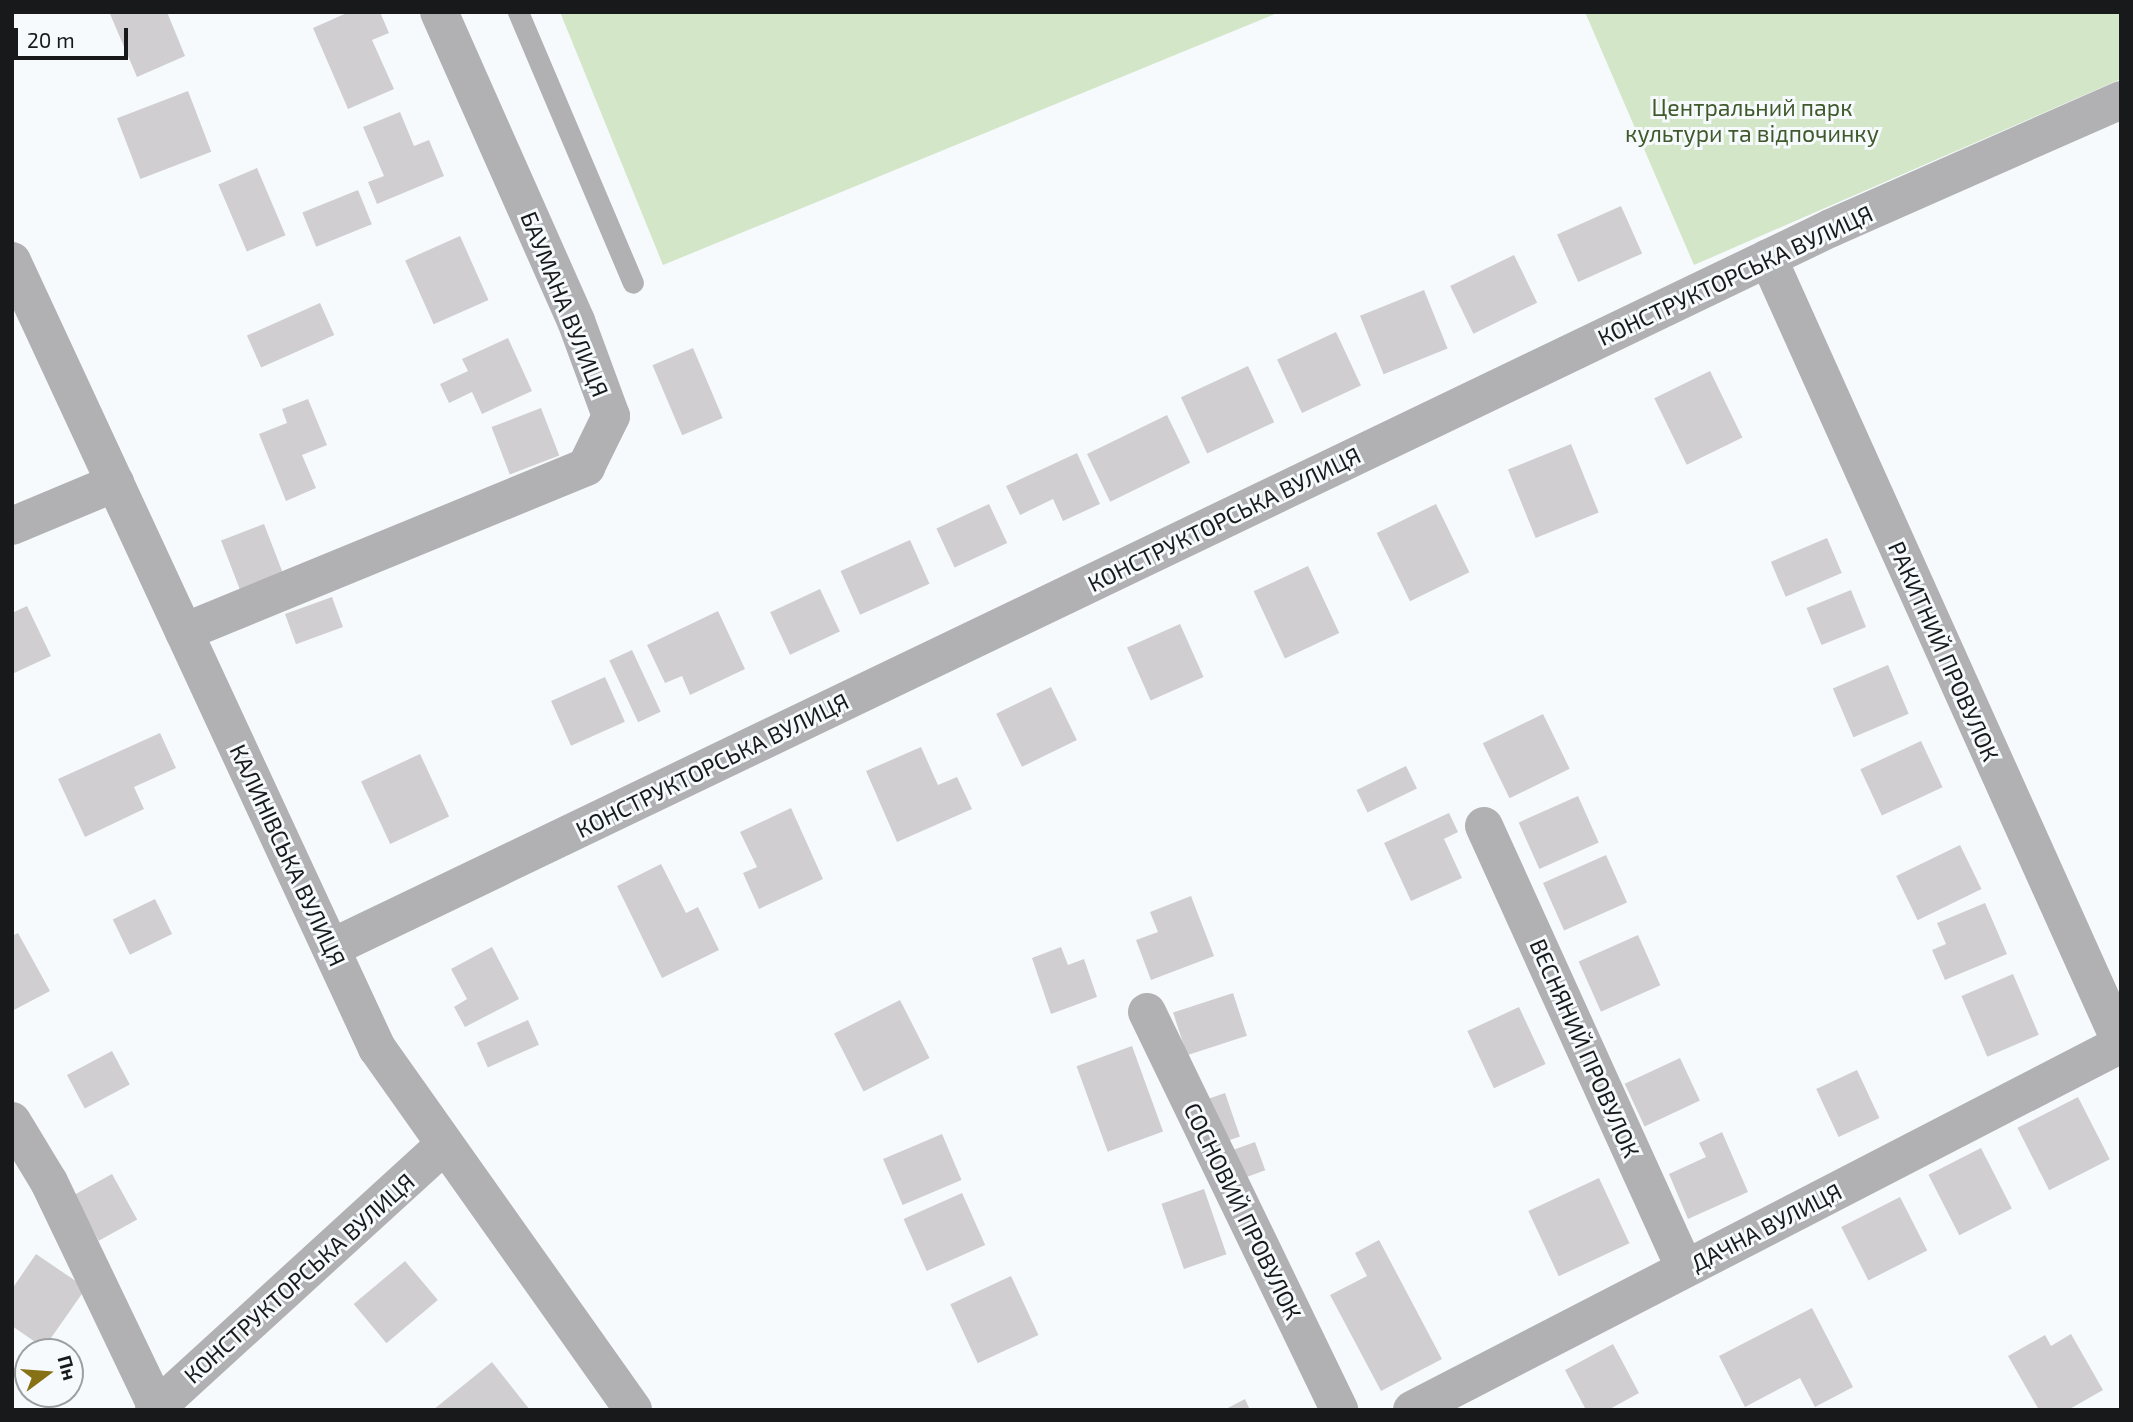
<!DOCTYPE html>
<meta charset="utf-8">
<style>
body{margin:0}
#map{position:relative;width:2133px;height:1422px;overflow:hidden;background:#f6fafd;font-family:"Exo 2",sans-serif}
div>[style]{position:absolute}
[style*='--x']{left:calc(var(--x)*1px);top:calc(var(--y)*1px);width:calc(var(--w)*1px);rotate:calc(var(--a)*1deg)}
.green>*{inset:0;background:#d3e6c7}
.building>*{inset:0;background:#d1ced1;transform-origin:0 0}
.service>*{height:21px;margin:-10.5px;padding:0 10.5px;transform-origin:10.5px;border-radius:10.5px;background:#b1b1b3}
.minor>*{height:38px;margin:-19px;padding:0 19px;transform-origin:19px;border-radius:19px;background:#b1b1b3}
.tertiary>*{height:38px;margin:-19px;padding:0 19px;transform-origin:19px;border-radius:19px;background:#b1b1b3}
span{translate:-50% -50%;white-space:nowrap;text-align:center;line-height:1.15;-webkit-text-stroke:6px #f6fafd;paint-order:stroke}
.park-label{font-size:23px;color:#3f592a}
.street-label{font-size:23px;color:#18191a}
.frame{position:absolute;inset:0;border:14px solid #18191a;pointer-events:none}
.north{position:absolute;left:14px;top:1338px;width:70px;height:70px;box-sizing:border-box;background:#f6fafd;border:2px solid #9da0a2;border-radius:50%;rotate:74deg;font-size:19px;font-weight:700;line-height:28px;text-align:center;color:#18191a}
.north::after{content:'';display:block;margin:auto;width:24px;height:32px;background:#867214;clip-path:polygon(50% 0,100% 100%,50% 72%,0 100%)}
.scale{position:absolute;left:14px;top:28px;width:114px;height:32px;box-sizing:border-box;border:4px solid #18191a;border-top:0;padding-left:9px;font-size:21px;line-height:24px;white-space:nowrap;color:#18191a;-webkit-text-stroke:5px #f6fafd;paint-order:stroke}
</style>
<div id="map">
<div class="green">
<i style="clip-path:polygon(560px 12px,1280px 12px,663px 265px)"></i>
<i style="clip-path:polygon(1585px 12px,2121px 12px,2121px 79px,1694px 265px)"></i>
</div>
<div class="building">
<i style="clip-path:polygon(167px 12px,185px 56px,137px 77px,110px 14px)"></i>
<i style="clip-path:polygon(349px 12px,380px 12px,389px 33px,372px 40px,394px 89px,348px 109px,313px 28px)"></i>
<i style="left:188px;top:91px;width:65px;height:76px;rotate:69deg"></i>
<i style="clip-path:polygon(400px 112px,414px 146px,429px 140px,444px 176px,377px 204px,368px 182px,384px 176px,363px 127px)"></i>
<i style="left:257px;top:168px;width:73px;height:42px;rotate:67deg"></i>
<i style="left:358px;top:190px;width:37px;height:60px;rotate:68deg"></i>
<i style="left:1621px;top:206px;width:52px;height:70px;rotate:66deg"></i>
<i style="left:460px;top:236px;width:70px;height:60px;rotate:66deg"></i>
<i style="left:1514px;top:255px;width:53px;height:71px;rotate:64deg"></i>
<i style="left:1424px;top:290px;width:63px;height:69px;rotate:68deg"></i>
<i style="left:320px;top:303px;width:35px;height:80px;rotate:66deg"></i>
<i style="left:1336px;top:332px;width:59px;height:65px;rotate:65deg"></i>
<i style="clip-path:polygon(508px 338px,532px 391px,482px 414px,472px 392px,449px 403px,440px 384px,468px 371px,462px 359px)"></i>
<i style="left:693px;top:348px;width:76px;height:44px;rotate:67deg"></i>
<i style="left:1248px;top:366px;width:62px;height:74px;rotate:65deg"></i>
<i style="left:1710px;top:371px;width:74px;height:62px;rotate:64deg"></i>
<i style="clip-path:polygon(308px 399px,327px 445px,302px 455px,316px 488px,286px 501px,259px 434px,287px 423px,282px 409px)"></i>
<i style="left:541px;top:408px;width:51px;height:53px;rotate:69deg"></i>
<i style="left:1167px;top:415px;width:53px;height:89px;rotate:64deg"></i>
<i style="left:1571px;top:444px;width:74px;height:68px;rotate:68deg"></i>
<i style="clip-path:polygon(1077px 453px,1100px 504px,1063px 521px,1053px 499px,1020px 515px,1006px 486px)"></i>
<i style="left:989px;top:504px;width:43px;height:58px;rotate:65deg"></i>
<i style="left:1436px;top:504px;width:76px;height:66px;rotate:64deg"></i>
<i style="left:264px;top:524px;width:55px;height:46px;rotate:69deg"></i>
<i style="left:1827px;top:538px;width:38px;height:61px;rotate:67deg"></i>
<i style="left:910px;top:540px;width:48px;height:76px;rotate:66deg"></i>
<i style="left:1308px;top:566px;width:74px;height:60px;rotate:65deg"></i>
<i style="left:820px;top:589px;width:47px;height:55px;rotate:65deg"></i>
<i style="left:1851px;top:590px;width:40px;height:48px;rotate:68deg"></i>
<i style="left:332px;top:597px;width:32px;height:50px;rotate:70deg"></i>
<i style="clip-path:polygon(27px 606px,51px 656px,12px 674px,12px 613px)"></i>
<i style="clip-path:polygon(718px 611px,745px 669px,690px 695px,682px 676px,665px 683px,647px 645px)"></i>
<i style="left:1180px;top:624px;width:58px;height:58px;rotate:66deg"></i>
<i style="left:632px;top:650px;width:68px;height:25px;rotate:65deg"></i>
<i style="left:1888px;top:665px;width:53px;height:60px;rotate:67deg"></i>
<i style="left:605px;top:677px;width:49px;height:59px;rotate:66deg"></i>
<i style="left:1051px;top:687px;width:59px;height:61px;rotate:64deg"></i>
<i style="left:1543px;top:714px;width:61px;height:67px;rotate:64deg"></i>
<i style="clip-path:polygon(160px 733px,176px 768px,134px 787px,144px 809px,85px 837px,58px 779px)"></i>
<i style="left:1921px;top:741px;width:51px;height:67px;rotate:65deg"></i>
<i style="clip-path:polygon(921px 747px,938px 785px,957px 777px,972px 809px,897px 842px,866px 771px)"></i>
<i style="left:420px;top:754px;width:69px;height:65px;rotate:65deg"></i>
<i style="left:1406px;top:766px;width:25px;height:55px;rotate:64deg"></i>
<i style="left:1578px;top:796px;width:51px;height:65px;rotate:66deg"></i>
<i style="clip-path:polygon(791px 808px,823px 879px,759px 909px,743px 873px,757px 867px,740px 832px)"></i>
<i style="clip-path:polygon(1449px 813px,1458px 832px,1444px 839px,1462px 878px,1411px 901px,1384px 843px)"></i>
<i style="left:1960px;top:845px;width:49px;height:71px;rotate:64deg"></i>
<i style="left:1606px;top:855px;width:52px;height:69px;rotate:66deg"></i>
<i style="clip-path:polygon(661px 864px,686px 913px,698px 907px,719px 950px,662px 978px,617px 886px)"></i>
<i style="clip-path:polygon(1191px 896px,1214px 956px,1151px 980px,1136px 940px,1158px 932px,1150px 912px)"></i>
<i style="left:155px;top:899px;width:39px;height:47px;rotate:64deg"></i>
<i style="clip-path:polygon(1985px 903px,2007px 954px,1945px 980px,1932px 950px,1946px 944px,1937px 923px)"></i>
<i style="clip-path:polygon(18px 933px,50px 991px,12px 1011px,12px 936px)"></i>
<i style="left:1638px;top:935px;width:55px;height:65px;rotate:66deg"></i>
<i style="clip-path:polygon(492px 947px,519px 999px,465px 1027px,454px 1007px,467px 999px,451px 969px)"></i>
<i style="clip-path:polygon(1061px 947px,1068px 965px,1084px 959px,1097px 997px,1051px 1014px,1032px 958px)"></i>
<i style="left:2013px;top:974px;width:66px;height:56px;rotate:67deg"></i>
<i style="left:1233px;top:993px;width:45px;height:63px;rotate:72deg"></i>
<i style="left:900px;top:1000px;width:65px;height:74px;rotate:63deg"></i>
<i style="left:1519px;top:1007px;width:63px;height:57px;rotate:65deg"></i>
<i style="left:528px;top:1020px;width:27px;height:56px;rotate:66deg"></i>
<i style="left:1132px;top:1046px;width:91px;height:59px;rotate:70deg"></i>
<i style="left:112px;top:1051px;width:38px;height:51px;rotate:62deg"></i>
<i style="left:1680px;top:1058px;width:47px;height:61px;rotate:65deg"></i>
<i style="left:1857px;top:1070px;width:53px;height:45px;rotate:65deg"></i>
<i style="left:1225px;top:1093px;width:46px;height:25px;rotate:71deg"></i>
<i style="left:2078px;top:1097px;width:70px;height:68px;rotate:63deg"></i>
<i style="clip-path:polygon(1722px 1132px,1748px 1192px,1688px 1219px,1669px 1174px,1706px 1157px,1699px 1143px)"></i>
<i style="left:942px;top:1134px;width:50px;height:64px;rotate:67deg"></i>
<i style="left:1255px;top:1142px;width:30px;height:33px;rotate:70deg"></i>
<i style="left:1981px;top:1148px;width:68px;height:59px;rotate:63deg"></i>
<i style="left:112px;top:1174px;width:52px;height:44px;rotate:61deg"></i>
<i style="left:1599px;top:1178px;width:72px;height:78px;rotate:65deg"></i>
<i style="left:1204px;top:1189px;width:69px;height:45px;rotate:71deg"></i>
<i style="left:962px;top:1193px;width:57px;height:64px;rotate:66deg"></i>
<i style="left:1900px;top:1197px;width:60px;height:66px;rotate:63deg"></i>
<i style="clip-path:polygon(1379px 1240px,1442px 1359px,1381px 1391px,1330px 1295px,1367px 1276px,1355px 1253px)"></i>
<i style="clip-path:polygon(36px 1254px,86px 1288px,44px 1348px,12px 1326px,12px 1289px)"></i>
<i style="left:405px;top:1261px;width:51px;height:67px;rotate:50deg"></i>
<i style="left:1011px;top:1276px;width:65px;height:67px;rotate:65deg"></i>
<i style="clip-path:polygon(1812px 1308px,1853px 1387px,1815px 1407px,1800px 1378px,1745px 1407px,1719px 1356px)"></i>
<i style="clip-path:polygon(2071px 1334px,2103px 1390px,2068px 1410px,2039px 1410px,2008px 1356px,2045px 1335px,2051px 1346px)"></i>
<i style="clip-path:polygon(1613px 1344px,1639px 1393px,1608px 1410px,1586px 1410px,1565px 1370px)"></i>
<i style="clip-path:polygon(492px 1362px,530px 1410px,433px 1410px)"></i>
<i style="clip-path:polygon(1245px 1399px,1250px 1410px,1224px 1410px)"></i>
</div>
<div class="service">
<i style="--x:518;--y:12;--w:294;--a:67"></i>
</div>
<div class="minor">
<i style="--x:1768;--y:258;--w:861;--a:65.79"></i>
<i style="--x:12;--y:526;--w:112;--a:-22.7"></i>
<i style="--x:184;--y:632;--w:435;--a:-22.3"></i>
<i style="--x:586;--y:467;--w:57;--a:-63.9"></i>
<i style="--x:611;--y:416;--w:101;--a:-110.2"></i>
<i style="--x:576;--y:321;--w:338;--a:-113.9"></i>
<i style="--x:1484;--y:826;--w:486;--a:65.6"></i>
<i style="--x:331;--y:948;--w:1664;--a:-25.64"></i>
<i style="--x:1831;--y:228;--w:317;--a:-23.8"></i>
<i style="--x:1147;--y:1012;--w:442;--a:64.2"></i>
<i style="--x:12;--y:1121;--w:71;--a:58.8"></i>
<i style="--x:49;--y:1182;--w:250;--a:64.4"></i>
<i style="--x:1412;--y:1410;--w:798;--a:-27.3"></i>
</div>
<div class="tertiary">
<i style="--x:12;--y:261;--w:868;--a:65.12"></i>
<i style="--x:377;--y:1048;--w:443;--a:54.7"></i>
<i style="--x:154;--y:1410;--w:391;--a:-42.4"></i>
</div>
<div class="park-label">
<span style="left:1752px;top:120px">Центральний парк<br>культури та відпочинку</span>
</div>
<div class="street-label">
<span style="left:1735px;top:275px;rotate:-25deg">КОНСТРУКТОРСЬКА ВУЛИЦЯ</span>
<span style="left:565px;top:304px;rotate:68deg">БАУМАНА ВУЛИЦЯ</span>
<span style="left:1224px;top:519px;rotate:-26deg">КОНСТРУКТОРСЬКА ВУЛИЦЯ</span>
<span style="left:1944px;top:651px;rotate:66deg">РАКИТНИЙ ПРОВУЛОК</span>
<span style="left:712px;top:765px;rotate:-26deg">КОНСТРУКТОРСЬКА ВУЛИЦЯ</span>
<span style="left:288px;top:855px;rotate:65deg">КАЛИНІВСЬКА ВУЛИЦЯ</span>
<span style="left:1585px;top:1048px;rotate:66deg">ВЕСНЯНИЙ ПРОВУЛОК</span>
<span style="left:1243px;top:1211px;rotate:64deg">СОСНОВИЙ ПРОВУЛОК</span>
<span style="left:1766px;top:1227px;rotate:-27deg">ДАЧНА ВУЛИЦЯ</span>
<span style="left:299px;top:1278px;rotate:-42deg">КОНСТРУКТОРСЬКА ВУЛИЦЯ</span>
</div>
<div class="frame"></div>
<div class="north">Пн</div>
<div class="scale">20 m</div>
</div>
